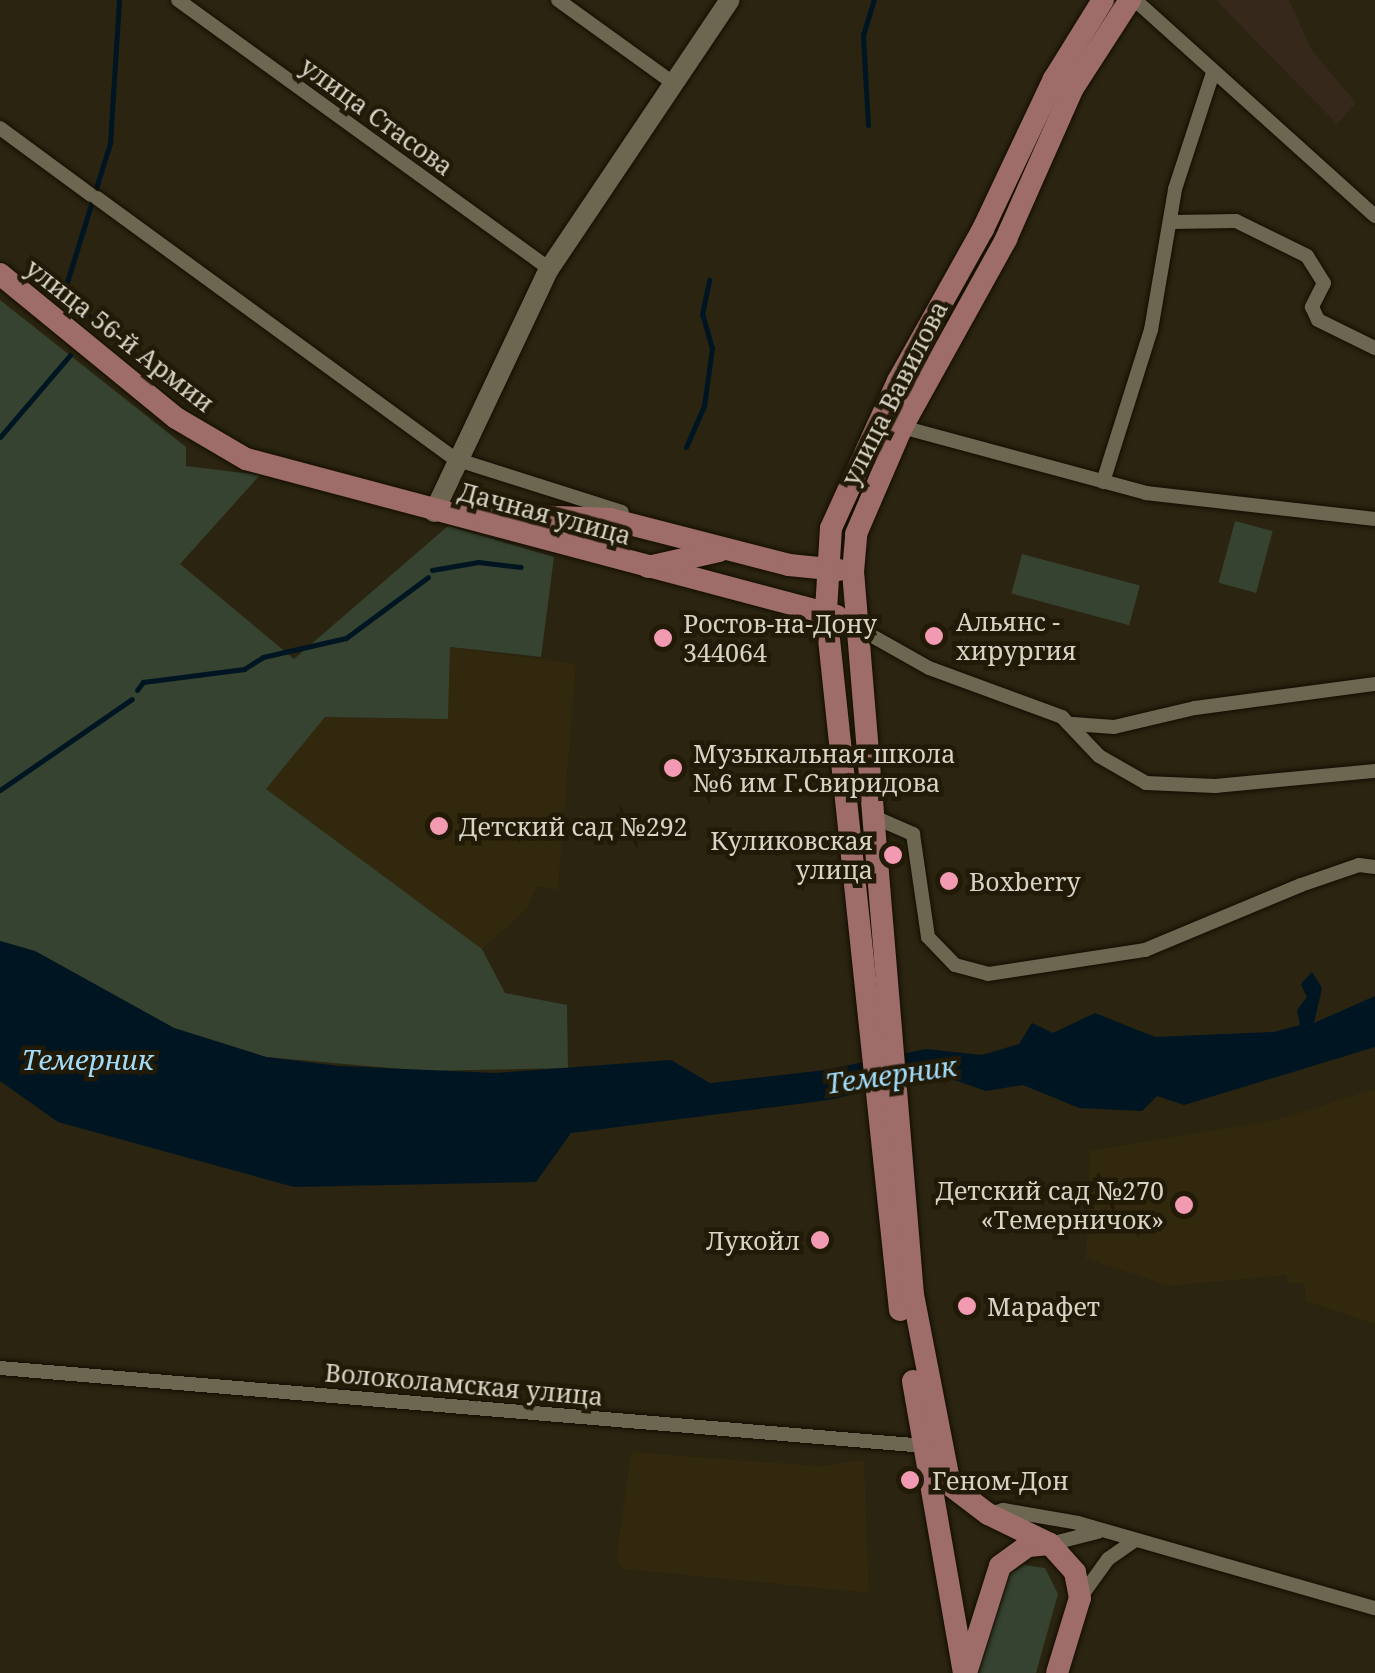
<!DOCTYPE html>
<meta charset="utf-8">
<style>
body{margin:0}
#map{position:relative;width:1375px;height:1673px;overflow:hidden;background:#2a2410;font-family:"Noto Serif",serif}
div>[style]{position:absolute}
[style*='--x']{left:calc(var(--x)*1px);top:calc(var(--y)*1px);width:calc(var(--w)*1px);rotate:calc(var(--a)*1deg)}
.built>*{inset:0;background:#31280d}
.industrial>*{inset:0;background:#37281c}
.green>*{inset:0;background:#364330;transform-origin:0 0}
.water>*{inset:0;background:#001522}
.stream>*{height:5px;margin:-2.5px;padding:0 2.5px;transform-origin:2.5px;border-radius:2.5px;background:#001522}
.roads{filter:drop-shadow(0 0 2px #130d00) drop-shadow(0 0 2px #130d00)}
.street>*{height:14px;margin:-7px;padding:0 7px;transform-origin:7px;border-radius:7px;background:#6d6650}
.secondary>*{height:20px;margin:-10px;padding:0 10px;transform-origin:10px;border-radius:10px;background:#6d6650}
.primary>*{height:22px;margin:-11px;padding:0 11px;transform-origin:11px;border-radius:11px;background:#9e6d69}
.dots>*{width:28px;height:28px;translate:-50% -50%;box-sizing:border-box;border:5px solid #211a07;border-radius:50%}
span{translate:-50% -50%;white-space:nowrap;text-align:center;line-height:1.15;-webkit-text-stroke:9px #211a07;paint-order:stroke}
.street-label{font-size:25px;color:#d7d3c7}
.poi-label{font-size:25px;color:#d7d3c7}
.left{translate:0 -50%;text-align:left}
.right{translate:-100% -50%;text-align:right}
.water-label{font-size:28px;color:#a1dbfa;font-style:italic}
</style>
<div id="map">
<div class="built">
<i style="clip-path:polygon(449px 647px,576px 664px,558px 890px,537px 886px,527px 909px,482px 949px,266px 789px,325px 717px,448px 719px)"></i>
<i style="clip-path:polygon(1375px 1089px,1375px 1324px,1306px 1301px,1304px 1283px,1287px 1283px,1286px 1275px,1170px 1286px,1086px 1259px,1090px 1151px,1272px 1121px)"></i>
<i style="clip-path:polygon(631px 1452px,819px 1466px,864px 1460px,869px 1593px,623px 1569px,616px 1560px)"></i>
</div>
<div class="industrial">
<i style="clip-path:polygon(1216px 0,1289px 0,1311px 49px,1356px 103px,1337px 124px)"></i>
</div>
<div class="green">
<i style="clip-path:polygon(0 300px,186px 447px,186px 466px,260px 475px,180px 564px,294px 659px,448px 526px,554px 557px,541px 657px,450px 647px,448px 719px,325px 717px,266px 789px,482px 949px,505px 993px,567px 1005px,568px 1068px,424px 1071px,266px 1057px,174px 1028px,35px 951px,0 941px)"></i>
<i style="left:1235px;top:521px;width:39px;height:64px;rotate:15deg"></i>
<i style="left:1022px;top:554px;width:122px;height:41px;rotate:15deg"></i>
<i style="clip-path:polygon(1024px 1565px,1045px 1568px,1058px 1594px,1036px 1673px,977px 1673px,1008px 1575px)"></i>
</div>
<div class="water">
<i style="clip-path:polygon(0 941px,35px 951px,174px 1028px,266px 1057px,339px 1066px,495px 1073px,671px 1060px,710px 1083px,826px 1070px,926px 1049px,982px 1055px,1019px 1044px,1032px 1023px,1053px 1033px,1095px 1013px,1155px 1037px,1274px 1032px,1300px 1025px,1297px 1010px,1307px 997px,1301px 984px,1312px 972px,1322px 988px,1314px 1023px,1375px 996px,1375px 1047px,1184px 1105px,1157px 1096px,1142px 1111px,1079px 1108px,1023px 1085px,986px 1091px,928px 1071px,917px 1080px,829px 1100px,571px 1133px,536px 1182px,294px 1187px,58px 1122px,0 1081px)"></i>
</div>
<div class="stream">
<i style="--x:868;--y:125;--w:90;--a:-93.2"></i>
<i style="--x:863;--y:35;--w:37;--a:-73"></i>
<i style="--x:89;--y:316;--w:33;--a:-141"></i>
<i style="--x:63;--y:295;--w:159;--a:-72.8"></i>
<i style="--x:110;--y:143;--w:143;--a:-86.4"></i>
<i style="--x:0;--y:437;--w:108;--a:-49.5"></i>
<i style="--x:686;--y:447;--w:45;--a:-66.3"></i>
<i style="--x:704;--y:406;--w:59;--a:-82.1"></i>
<i style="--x:712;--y:348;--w:35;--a:-106"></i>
<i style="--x:702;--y:314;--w:35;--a:-78"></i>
<i style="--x:432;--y:570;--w:47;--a:-9.9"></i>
<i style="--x:478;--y:562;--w:43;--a:6.6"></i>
<i style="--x:137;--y:690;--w:10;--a:-53"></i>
<i style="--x:143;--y:682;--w:102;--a:-7.3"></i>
<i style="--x:244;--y:669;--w:22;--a:-32"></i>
<i style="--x:263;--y:657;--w:85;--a:-12.9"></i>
<i style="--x:346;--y:638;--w:102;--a:-36.6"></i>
<i style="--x:0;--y:790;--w:160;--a:-34.6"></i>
</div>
<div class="roads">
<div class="street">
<i style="--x:178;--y:0;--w:458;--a:35.9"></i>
<i style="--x:558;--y:0;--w:142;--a:35.8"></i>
<i style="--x:1135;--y:0;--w:323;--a:42"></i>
<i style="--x:0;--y:128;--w:113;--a:36.4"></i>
<i style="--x:97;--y:198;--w:443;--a:36.1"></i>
<i style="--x:455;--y:459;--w:175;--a:17.6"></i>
<i style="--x:1172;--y:222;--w:64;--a:-0.9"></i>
<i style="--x:1236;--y:221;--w:79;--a:26.2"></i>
<i style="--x:1307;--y:256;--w:32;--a:58"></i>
<i style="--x:1324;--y:283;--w:27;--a:117"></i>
<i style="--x:1312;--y:307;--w:14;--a:65"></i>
<i style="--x:1318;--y:320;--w:64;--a:26.2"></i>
<i style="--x:902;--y:427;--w:253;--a:15.1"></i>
<i style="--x:1146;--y:493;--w:230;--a:6.5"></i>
<i style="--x:1103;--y:482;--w:159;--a:-72.5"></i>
<i style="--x:1151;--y:330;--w:143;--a:-80.3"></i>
<i style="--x:1175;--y:189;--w:122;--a:-71.9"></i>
<i style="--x:858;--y:628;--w:81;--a:29.4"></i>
<i style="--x:929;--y:668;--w:142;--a:20.2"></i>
<i style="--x:1062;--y:717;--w:54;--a:46.5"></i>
<i style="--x:1099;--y:756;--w:54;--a:29.9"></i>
<i style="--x:1146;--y:783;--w:69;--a:2.5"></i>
<i style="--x:1215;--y:786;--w:161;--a:-5.4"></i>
<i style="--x:1073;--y:724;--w:41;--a:4.2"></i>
<i style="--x:1114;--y:727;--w:83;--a:-13.2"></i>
<i style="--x:1195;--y:708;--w:182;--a:-7.6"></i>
<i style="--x:874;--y:817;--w:43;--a:23.6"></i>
<i style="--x:913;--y:834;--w:104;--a:81.7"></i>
<i style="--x:928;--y:937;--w:39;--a:46"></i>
<i style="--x:955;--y:965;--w:34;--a:15"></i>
<i style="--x:988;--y:974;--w:159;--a:-8.7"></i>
<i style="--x:1145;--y:950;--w:169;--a:-22.6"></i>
<i style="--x:1301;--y:885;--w:61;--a:-19"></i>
<i style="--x:1359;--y:865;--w:16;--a:7"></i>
<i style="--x:0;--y:1368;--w:928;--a:4.82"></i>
<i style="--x:989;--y:1514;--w:15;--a:-16"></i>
<i style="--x:1003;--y:1510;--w:76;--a:9.8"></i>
<i style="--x:1078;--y:1523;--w:309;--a:16"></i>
<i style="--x:1050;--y:1544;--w:49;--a:-14.3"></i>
<i style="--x:1080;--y:1598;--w:48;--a:-54.3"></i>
<i style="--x:1108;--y:1559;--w:32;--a:-35"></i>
</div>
<div class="secondary">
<i style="--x:434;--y:512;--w:269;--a:-64.7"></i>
<i style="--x:549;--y:269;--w:324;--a:-56.1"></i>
</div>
<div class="primary">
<i style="--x:0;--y:274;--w:227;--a:39.3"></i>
<i style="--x:176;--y:418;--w:81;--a:30.4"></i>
<i style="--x:246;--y:459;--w:611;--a:14.88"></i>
<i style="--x:478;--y:514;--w:132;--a:2.2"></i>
<i style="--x:610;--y:519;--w:185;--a:14.4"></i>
<i style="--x:789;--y:565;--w:50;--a:5.7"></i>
<i style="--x:648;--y:567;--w:73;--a:-12.7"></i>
<i style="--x:900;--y:1310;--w:703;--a:-96.04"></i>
<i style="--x:826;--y:611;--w:83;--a:-86.6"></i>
<i style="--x:831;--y:528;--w:162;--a:-65.5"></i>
<i style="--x:898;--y:381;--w:174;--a:-60.8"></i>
<i style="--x:983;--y:229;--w:166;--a:-64.7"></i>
<i style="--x:1054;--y:79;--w:93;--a:-58.2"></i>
<i style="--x:913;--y:1381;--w:296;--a:80.1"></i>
<i style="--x:967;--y:1670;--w:109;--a:-72.4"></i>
<i style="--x:1000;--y:1566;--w:34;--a:-36"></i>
<i style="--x:1028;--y:1546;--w:22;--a:-5"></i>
<i style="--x:1057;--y:1673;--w:78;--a:-73"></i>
<i style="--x:1080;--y:1598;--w:26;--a:-101"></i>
<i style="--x:1075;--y:1572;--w:38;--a:-132"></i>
<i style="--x:1050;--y:1544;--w:69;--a:-154.2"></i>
<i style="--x:988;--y:1514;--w:48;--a:-142.7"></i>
<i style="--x:950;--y:1485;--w:194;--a:-101"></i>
<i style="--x:913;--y:1295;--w:725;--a:-94.74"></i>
<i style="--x:853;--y:572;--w:38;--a:-85"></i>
<i style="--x:856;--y:534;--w:116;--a:-66.7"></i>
<i style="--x:902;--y:427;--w:215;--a:-61"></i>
<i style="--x:1006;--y:239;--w:165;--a:-66.1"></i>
<i style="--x:1073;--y:88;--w:105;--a:-57.1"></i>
</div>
</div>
<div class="dots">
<i style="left:934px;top:636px;background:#f19ab1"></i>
<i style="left:663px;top:638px;background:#f19ab1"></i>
<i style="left:673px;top:768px;background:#f19ab1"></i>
<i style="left:439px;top:826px;background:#f19ab1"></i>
<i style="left:893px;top:855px;background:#f19ab1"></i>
<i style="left:949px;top:881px;background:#f19ab1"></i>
<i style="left:1184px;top:1205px;background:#f19ab1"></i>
<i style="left:820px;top:1240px;background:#f19ab1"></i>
<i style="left:967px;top:1306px;background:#f19ab1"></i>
<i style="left:910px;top:1480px;background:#f19ab1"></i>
</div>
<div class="street-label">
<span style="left:377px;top:116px;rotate:36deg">улица Стасова</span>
<span style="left:120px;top:335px;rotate:38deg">улица 56-й Армии</span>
<span style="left:894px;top:393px;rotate:-63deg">улица Вавилова</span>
<span style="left:545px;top:513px;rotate:15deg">Дачная улица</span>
<span style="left:464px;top:1384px;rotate:5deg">Волоколамская улица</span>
</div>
<div class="poi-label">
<span class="left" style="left:956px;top:636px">Альянс -<br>хирургия</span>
<span class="left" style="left:683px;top:638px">Ростов-на-Дону<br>344064</span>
<span class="left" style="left:693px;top:768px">Музыкальная школа<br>№6 им Г.Свиридова</span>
<span class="left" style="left:459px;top:826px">Детский сад №292</span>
<span class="right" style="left:873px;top:855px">Куликовская<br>улица</span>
<span class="left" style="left:969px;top:881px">Boxberry</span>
<span class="right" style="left:1164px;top:1205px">Детский сад №270<br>«Темерничок»</span>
<span class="right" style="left:800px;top:1240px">Лукойл</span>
<span class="left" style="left:987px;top:1306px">Марафет</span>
<span class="left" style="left:932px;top:1480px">Геном-Дон</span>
</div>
<div class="water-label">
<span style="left:88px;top:1059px">Темерник</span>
<span style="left:891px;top:1074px;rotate:-8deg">Темерник</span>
</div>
</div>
